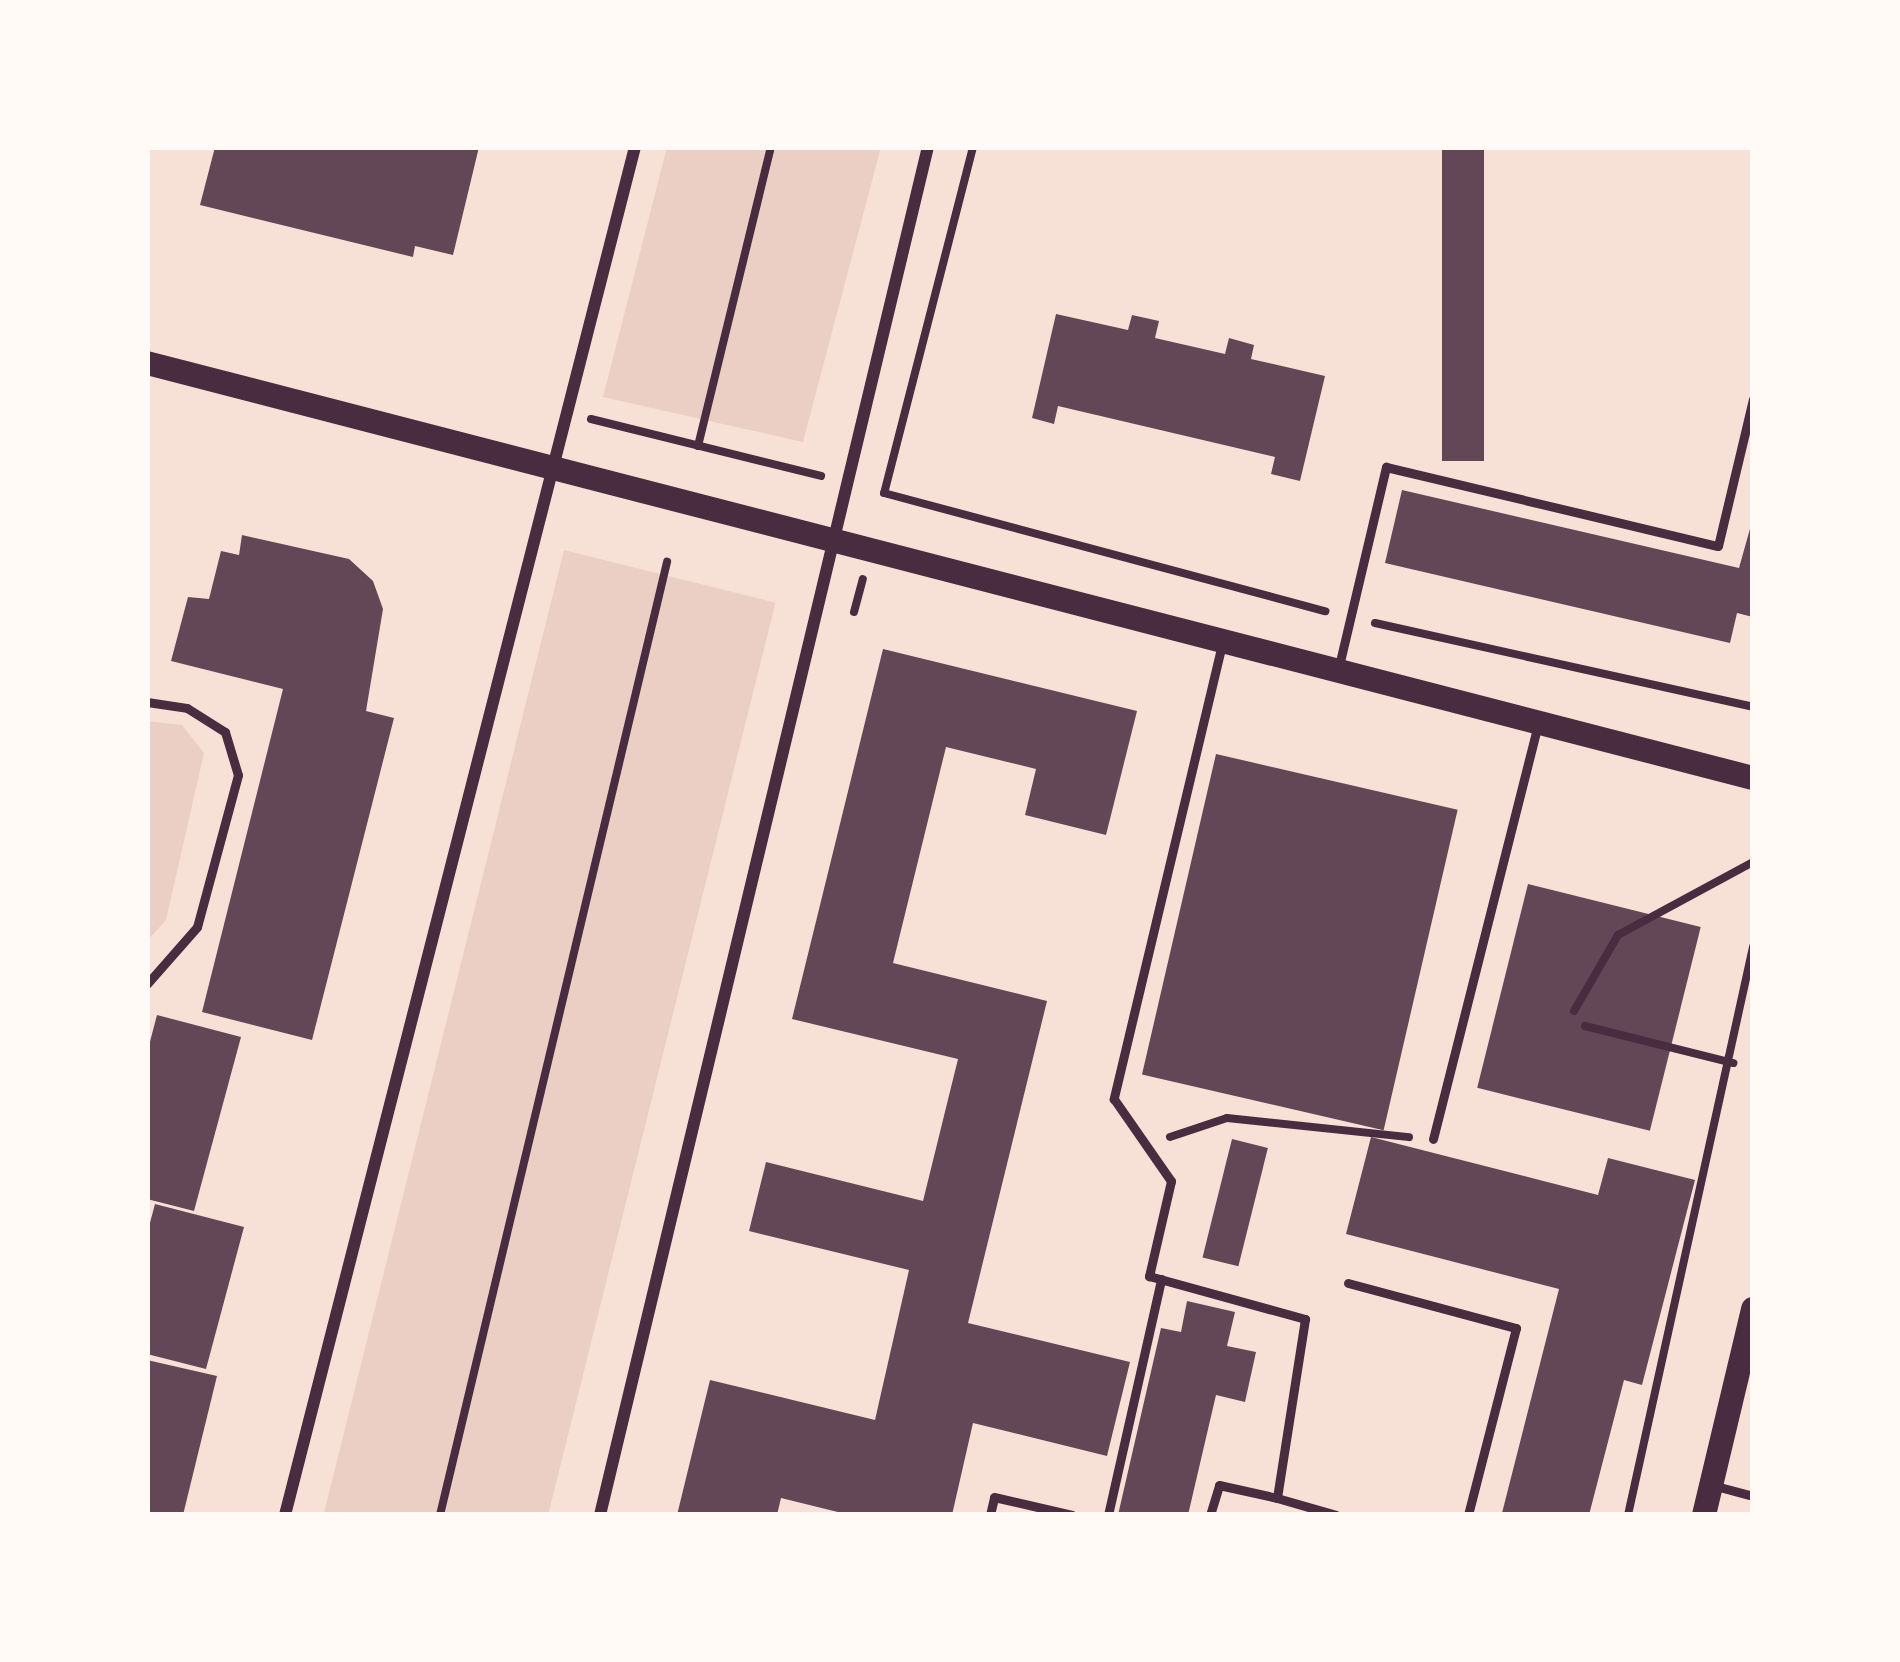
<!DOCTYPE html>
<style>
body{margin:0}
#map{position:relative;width:1900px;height:1662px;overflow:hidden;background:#f7e1d7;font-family:Roboto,sans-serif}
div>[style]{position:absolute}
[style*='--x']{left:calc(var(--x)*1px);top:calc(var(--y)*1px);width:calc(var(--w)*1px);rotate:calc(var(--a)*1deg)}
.green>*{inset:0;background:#ebcfc5;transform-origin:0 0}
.building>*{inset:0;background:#644757;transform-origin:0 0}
.path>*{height:8px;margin:-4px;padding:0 4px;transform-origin:4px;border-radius:4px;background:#4a2c40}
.service>*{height:9px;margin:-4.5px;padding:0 4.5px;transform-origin:4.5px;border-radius:4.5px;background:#4a2c40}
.minor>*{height:12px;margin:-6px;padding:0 6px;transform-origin:6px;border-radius:6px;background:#4a2c40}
.secondary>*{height:24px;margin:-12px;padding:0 12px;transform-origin:12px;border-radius:12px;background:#4a2c40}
span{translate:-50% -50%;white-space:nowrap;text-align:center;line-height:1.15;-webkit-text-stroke:9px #fffaf5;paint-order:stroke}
.frame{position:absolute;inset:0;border:150px solid #fffaf5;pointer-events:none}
</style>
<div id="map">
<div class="green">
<i style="clip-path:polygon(667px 147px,881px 147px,803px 442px,603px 397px)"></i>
<i style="left:564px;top:550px;width:218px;height:995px;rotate:14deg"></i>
<i style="clip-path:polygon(147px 721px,182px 725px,204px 753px,166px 920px,147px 941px)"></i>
</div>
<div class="building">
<i style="clip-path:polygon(215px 147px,479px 147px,453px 255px,415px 246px,413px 257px,200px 205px)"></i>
<i style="left:1442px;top:147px;width:42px;height:314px"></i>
<i style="clip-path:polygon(1056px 314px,1128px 330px,1132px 315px,1159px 321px,1155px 338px,1225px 354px,1229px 338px,1254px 345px,1251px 359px,1325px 376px,1300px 481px,1271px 474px,1275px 457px,1058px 406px,1054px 424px,1032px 418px)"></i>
<i style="clip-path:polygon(1402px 490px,1739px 568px,1753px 518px,1753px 617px,1737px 613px,1730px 643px,1385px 563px)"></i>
<i style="clip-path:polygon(242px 535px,349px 559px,373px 581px,383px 609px,366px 711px,394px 718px,312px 1040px,202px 1012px,283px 689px,171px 661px,188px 597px,209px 599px,221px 551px,239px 555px)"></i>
<i style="clip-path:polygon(883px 649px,1137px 711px,1106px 835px,1025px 815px,1036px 769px,946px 747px,893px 963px,1047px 1001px,968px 1323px,1130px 1362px,1107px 1456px,973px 1423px,952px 1515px,850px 1515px,781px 1498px,777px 1515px,677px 1515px,710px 1380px,875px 1420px,909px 1270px,749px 1231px,766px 1162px,923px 1201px,958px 1059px,792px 1019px)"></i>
<i style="left:1216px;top:754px;width:248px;height:329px;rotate:13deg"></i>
<i style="left:1528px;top:884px;width:178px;height:210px;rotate:14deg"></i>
<i style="clip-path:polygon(157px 1015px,241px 1037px,194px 1211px,147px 1199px,147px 1053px)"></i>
<i style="clip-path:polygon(1371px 1137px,1598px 1195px,1608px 1158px,1695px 1180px,1642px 1385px,1624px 1380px,1589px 1515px,1502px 1513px,1559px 1289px,1346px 1234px)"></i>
<i style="left:1232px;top:1139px;width:37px;height:122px;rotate:14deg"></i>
<i style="clip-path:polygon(155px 1204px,244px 1227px,206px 1369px,147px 1354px,147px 1234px)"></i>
<i style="clip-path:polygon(1187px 1301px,1235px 1312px,1227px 1346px,1256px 1352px,1245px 1402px,1216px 1395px,1188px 1515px,1118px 1515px,1161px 1328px,1181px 1332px)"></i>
<i style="clip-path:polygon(147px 1360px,217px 1376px,183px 1515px,147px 1515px)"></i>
</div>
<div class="path">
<i style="--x:973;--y:147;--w:357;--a:104.4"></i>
<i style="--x:884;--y:493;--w:457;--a:15"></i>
<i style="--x:591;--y:419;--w:237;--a:13.9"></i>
<i style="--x:698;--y:446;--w:308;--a:-76.3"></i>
<i style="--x:854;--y:612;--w:34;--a:-75"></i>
<i style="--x:1375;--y:623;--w:387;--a:12.5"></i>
<i style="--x:1574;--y:1011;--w:88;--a:-59.9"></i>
<i style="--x:1618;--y:935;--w:153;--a:-28.4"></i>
<i style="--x:1585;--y:1026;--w:153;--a:14"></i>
<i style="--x:1170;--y:1137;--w:60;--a:-18.4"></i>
<i style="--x:1227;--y:1118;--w:183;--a:6"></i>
<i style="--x:440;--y:1515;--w:980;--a:-76.6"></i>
<i style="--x:1628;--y:1515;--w:582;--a:-77.59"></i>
</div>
<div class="service">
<i style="--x:1222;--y:644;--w:468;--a:103.4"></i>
<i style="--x:1114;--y:1099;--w:100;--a:55.2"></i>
<i style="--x:1171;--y:1181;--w:98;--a:103"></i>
<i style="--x:1149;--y:1276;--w:162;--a:15.4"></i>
<i style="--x:1305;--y:1319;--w:181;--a:98.9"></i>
<i style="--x:1277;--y:1498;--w:61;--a:16.1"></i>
<i style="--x:1338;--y:670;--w:209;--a:-76.7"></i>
<i style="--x:1386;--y:467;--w:341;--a:13.4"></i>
<i style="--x:1718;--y:546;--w:151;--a:-76.6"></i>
<i style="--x:147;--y:702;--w:40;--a:8.5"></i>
<i style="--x:187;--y:708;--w:45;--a:32.3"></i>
<i style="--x:225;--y:732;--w:45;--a:73.2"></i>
<i style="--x:238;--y:775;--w:157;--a:105.1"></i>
<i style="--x:197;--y:927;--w:76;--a:131.3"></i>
<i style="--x:1433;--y:1139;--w:425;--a:-75.8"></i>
<i style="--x:1348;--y:1283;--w:174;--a:15"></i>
<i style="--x:1516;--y:1328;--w:193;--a:104.4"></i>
<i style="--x:1712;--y:1485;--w:42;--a:15"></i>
<i style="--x:990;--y:1515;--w:18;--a:-77"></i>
<i style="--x:994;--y:1497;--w:80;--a:13"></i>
<i style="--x:1108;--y:1515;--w:242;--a:-77.3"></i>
<i style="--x:1210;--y:1515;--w:31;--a:-73"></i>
<i style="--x:1219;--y:1485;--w:59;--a:12.6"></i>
</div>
<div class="minor">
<i style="--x:285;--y:1515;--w:1412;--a:-75.65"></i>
<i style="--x:600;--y:1515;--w:1407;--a:-76.52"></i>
</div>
<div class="secondary">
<i style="--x:147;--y:363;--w:1659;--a:14.49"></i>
<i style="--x:1704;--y:1515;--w:212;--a:-76.6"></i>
</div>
<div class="frame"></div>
</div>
